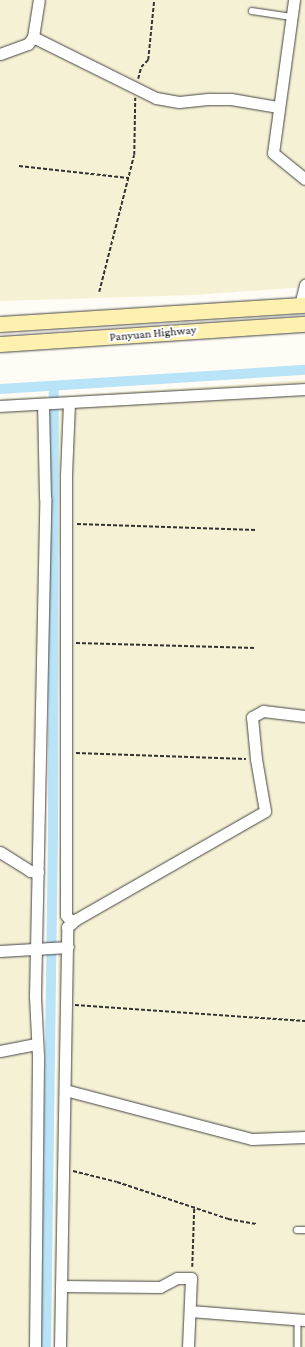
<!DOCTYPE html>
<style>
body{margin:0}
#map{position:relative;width:305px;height:1347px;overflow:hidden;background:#fffcf5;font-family:"Crimson Pro",serif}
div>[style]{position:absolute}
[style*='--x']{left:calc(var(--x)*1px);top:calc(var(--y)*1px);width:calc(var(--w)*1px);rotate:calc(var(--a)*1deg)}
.farmland>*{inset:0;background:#f5f1d4}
.canal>*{height:10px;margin:-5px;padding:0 5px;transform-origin:5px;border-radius:5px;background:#b9e3f6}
.path>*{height:1.5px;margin-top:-0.75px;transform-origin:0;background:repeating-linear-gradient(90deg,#333 0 4px,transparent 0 6px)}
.roads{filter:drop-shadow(0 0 1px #444) drop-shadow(0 0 1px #444)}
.service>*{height:5.5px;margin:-2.75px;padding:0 2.75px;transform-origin:2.75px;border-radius:2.75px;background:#fff}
.minor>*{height:11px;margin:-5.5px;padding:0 5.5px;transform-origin:5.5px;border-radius:5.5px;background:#fff}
.secondary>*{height:15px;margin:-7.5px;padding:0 7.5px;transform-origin:7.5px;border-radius:7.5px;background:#fef1b0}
span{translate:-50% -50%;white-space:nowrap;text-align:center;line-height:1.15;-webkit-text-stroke:4px #fff;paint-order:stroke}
.street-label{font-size:12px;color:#111}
</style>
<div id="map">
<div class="farmland">
<i style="clip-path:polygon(0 0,305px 0,305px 287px,194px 295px,0 301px)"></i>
<i style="clip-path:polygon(305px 380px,305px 1347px,53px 1347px,61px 724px,58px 664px,61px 570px,58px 541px,58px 430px,61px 396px)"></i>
<i style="clip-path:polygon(47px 396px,50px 507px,43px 928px,40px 1347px,0 1347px,0 399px)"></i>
</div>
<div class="canal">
<i style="--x:0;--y:389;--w:306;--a:-3.6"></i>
<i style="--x:46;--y:1347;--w:517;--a:-89.22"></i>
<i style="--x:53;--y:830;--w:444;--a:-89.9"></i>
</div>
<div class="path">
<i style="--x:138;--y:79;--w:12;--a:-76"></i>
<i style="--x:141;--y:67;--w:10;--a:-45"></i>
<i style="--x:148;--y:60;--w:60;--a:-84.3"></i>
<i style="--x:19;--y:166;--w:110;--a:6.3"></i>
<i style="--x:99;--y:292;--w:141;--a:-75.7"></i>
<i style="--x:134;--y:155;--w:57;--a:-89"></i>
<i style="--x:77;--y:524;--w:180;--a:1.9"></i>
<i style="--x:76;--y:643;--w:180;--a:1.6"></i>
<i style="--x:76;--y:753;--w:170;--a:2"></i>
<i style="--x:75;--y:1005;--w:231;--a:4"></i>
<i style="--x:73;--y:1171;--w:45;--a:14"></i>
<i style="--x:117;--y:1182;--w:117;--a:18.4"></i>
<i style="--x:228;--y:1219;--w:29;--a:10"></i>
<i style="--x:192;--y:1267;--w:60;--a:-88.1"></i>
</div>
<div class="roads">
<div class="service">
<i style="--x:252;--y:11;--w:40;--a:8.5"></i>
<i style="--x:297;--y:1230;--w:8;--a:0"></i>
<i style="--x:298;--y:1320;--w:27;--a:90"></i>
</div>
<div class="minor">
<i style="--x:294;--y:0;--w:154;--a:97.8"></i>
<i style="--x:273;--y:153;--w:41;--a:39.1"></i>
<i style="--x:33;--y:37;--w:137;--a:26.4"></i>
<i style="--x:156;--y:98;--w:23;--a:10"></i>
<i style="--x:179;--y:102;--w:31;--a:-6"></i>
<i style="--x:210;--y:99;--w:21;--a:0"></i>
<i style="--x:231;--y:99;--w:48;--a:9.7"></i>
<i style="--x:0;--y:54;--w:30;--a:-20"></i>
<i style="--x:28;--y:44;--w:9;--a:-54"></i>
<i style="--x:33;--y:37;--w:37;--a:-81"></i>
<i style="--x:300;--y:305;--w:21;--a:-76"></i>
<i style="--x:69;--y:403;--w:73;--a:92.4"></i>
<i style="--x:66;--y:476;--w:439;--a:90"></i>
<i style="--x:66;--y:915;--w:10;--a:53"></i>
<i style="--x:0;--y:406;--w:305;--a:-3.2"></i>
<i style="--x:0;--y:852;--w:36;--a:32"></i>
<i style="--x:30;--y:871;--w:8;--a:7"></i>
<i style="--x:0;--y:951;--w:68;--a:-3.4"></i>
<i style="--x:0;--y:1051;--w:38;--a:-11"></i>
<i style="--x:65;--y:1090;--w:193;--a:14.7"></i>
<i style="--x:252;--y:1139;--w:53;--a:-2.2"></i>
<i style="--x:61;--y:1286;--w:99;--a:0.6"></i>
<i style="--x:160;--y:1287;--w:19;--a:-28"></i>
<i style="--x:177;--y:1278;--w:14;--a:0"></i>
<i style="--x:191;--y:1278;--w:69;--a:92.5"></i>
<i style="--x:190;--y:1311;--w:115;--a:4.5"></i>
<i style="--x:35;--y:1347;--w:291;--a:-89.4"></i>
<i style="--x:38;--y:1056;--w:60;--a:-92.9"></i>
<i style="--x:35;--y:996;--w:498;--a:-88.8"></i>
<i style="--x:45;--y:498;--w:94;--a:-91.2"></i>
<i style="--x:60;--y:1347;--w:420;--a:-89"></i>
<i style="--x:67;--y:927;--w:11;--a:-41"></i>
<i style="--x:75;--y:920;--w:219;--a:-29.8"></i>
<i style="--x:265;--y:811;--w:53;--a:-99.8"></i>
<i style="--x:256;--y:759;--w:42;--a:-95.4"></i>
<i style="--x:252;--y:717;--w:13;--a:-29"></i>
<i style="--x:263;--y:711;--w:42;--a:6.8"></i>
</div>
<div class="secondary">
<i style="--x:0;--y:324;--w:306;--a:-3.6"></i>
<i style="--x:0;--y:344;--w:306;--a:-3.8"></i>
</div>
</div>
<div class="street-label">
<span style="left:153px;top:334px;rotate:-5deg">Panyuan Highway</span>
</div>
</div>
